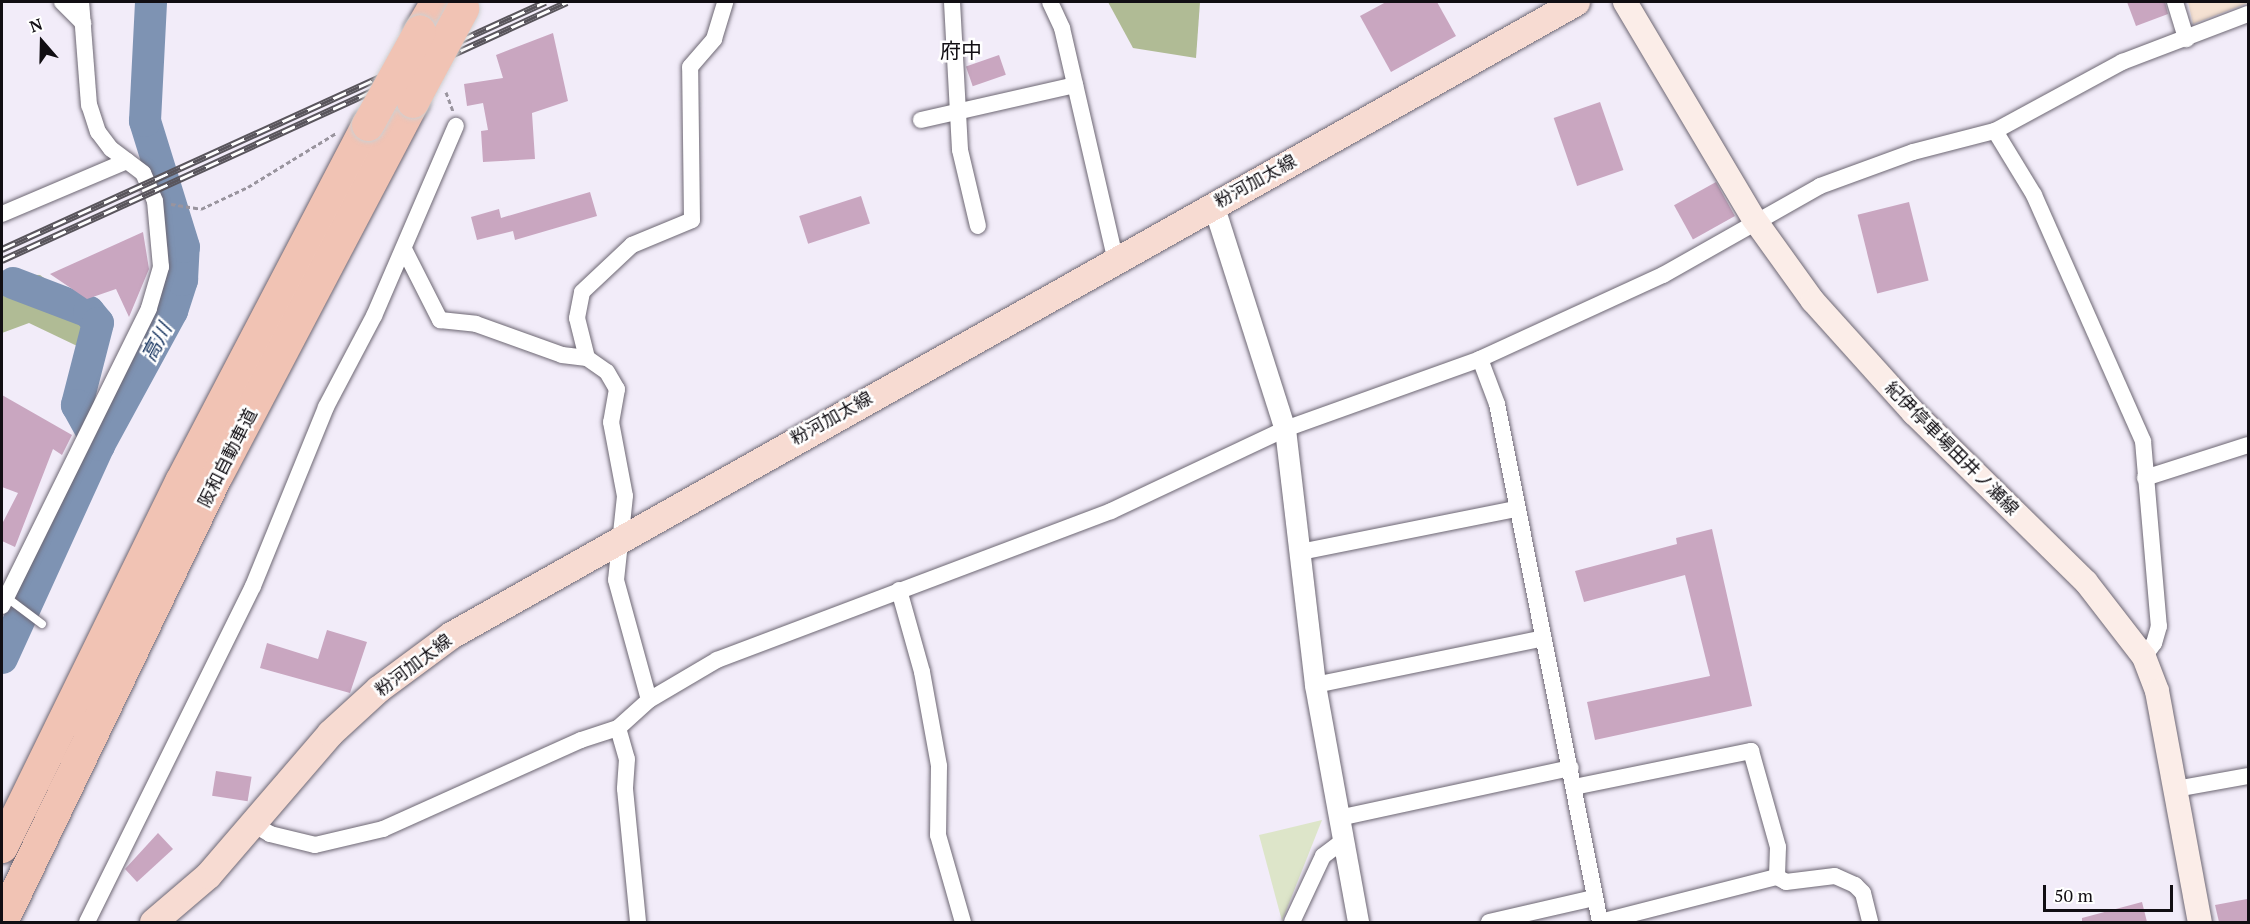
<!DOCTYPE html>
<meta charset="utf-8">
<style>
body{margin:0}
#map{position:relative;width:2250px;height:924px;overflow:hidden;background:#f2ecf9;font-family:"PT Serif","Noto Sans JP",serif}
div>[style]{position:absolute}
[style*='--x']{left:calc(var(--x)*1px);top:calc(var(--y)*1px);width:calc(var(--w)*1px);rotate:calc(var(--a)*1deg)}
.education>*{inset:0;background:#f5e1d2}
.green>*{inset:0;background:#dde5c9}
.forest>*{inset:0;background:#b0bb95}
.river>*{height:32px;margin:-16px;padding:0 16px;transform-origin:16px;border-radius:16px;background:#7e93b3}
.building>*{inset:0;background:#c9a6c0;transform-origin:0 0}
.path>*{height:3px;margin-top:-1.5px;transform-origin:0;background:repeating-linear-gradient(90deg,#99949e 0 4.5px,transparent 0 7.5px)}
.roads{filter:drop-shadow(0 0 2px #6d6773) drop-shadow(0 0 2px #6d6773)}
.service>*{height:8px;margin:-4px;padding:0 4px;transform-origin:4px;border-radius:4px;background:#fff}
.minor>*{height:16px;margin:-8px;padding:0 8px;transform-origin:8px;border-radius:8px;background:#fff}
.tertiary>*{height:21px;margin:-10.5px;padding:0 10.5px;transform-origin:10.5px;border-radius:10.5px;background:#fff}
.secondary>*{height:24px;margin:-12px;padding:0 12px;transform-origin:12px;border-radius:12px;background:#fbede8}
.primary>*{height:27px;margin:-13.5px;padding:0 13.5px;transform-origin:13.5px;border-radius:13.5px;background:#f7dbd2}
.motorway>*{height:32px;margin:-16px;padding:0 16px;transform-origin:16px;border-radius:16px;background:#f1c3b4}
.rail>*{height:7px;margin-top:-3.5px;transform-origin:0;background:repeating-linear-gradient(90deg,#fff 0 14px,#59555c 0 28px);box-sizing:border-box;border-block:2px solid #59555c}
.bridges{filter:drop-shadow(0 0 2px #cfcfd0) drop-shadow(0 0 2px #cfcfd0)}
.motorway-bridge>*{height:32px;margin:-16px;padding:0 16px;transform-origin:16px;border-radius:16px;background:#f1c3b4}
span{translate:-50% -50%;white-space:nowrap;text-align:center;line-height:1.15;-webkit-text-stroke:5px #fff;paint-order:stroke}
.street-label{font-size:18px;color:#110e13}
.water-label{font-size:20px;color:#193661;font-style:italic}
.quarter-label{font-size:21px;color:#110e13}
.frame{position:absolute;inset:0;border:3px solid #110e13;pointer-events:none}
.north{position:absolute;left:12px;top:12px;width:60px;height:60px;-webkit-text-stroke:4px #fff;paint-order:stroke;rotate:340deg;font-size:16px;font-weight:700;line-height:24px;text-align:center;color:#110e13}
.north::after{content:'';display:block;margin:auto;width:21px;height:27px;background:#110e13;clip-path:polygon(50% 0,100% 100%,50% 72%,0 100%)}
.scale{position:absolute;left:2043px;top:885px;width:130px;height:27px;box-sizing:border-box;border:3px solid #110e13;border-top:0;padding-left:8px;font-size:18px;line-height:21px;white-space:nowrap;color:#110e13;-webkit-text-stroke:4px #fff;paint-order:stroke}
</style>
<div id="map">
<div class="education">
<i style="clip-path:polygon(2188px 2px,2248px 2px,2248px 3px,2193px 24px)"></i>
</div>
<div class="green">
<i style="clip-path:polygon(1322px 820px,1282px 921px,1259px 835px)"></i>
</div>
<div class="forest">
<i style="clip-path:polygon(1108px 2px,1200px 2px,1196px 58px,1133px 48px)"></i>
<i style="clip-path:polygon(2px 274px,40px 275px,106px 324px,96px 355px,29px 323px,2px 333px)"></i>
</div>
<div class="river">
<i style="--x:13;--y:283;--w:81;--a:20.9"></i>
<i style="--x:89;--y:312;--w:14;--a:51"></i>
<i style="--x:98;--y:323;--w:85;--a:104.4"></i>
<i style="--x:77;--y:405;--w:46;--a:61.2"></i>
<i style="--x:2;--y:658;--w:234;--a:-65.5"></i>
<i style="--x:99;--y:445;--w:153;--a:-61.4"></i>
<i style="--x:172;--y:311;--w:33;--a:-72"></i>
<i style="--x:182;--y:280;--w:33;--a:-87"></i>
<i style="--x:184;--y:247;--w:132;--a:-107.2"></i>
<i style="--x:145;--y:121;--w:119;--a:-87.1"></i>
</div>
<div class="building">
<i style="clip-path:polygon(1386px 2px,1437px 2px,1456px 36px,1391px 72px,1360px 16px)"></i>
<i style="clip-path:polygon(2127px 2px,2165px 2px,2168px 14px,2136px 26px)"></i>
<i style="clip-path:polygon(553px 33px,568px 101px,532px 113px,535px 159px,483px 162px,481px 131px,488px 130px,483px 103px,467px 106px,464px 84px,503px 78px,496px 55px)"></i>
<i style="left:999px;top:55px;width:21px;height:35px;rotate:71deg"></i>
<i style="left:1600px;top:102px;width:72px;height:49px;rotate:71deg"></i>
<i style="left:1716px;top:182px;width:39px;height:48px;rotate:61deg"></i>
<i style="clip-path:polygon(590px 192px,597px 216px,515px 240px,513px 231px,477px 240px,471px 217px,499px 209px,501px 218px)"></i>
<i style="left:861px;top:196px;width:29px;height:65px;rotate:72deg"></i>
<i style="left:1909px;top:202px;width:81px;height:53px;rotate:76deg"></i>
<i style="clip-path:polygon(143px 232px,149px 269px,129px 317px,116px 289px,87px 299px,50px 274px)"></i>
<i style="clip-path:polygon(2px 395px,72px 435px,62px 455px,53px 449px,15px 547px,2px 541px,2px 524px,18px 493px,2px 487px)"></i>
<i style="clip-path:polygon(1712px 529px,1752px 706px,1595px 740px,1587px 702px,1710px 676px,1685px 575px,1584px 602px,1575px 571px,1677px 544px,1676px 538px)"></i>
<i style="clip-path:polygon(327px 630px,367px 642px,350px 693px,260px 668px,267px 643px,318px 659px)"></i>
<i style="left:216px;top:771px;width:36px;height:25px;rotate:9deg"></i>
<i style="clip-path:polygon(158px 833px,173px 849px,137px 882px,125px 869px)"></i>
<i style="clip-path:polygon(2247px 899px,2248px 922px,2219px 922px,2215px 905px)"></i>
<i style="clip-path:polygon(2142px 902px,2147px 922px,2082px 922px,2082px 918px)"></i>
</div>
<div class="path">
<i style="--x:446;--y:92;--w:20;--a:70"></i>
<i style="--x:171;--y:204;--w:30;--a:9"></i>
<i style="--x:201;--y:209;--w:52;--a:-25.1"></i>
<i style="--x:248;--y:187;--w:103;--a:-31.5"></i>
</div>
<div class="roads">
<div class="service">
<i style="--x:6;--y:597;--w:45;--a:36.9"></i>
</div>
<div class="minor">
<i style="--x:62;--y:2;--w:30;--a:45"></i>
<i style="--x:952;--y:2;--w:148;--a:86.9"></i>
<i style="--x:960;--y:150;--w:78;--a:76.7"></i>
<i style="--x:1050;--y:2;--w:29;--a:65"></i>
<i style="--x:1062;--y:28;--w:235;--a:77"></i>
<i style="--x:2175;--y:2;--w:39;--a:73"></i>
<i style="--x:921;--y:120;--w:158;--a:-12.8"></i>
<i style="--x:1995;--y:131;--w:75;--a:58.6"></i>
<i style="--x:2034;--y:195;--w:269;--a:66.1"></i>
<i style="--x:2143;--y:441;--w:186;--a:85.1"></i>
<i style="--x:2159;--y:626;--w:18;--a:106"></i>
<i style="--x:2154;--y:643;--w:17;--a:126"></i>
<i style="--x:2;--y:214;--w:136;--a:-23"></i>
<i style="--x:404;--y:249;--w:80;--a:63.1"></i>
<i style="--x:440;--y:320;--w:36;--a:6"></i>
<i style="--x:476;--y:324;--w:91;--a:19.8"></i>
<i style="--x:562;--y:355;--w:25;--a:7"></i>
<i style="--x:587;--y:358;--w:24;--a:35"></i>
<i style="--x:607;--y:372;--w:20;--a:60"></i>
<i style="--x:617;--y:389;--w:34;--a:100"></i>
<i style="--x:611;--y:422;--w:75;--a:79.3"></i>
<i style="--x:625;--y:496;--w:84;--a:96.1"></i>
<i style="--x:616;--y:580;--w:124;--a:74.6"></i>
<i style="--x:587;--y:358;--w:41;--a:-104"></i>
<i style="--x:577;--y:318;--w:26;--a:-79"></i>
<i style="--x:582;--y:292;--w:69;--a:-43.2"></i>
<i style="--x:632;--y:245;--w:65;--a:-22.6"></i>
<i style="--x:692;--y:220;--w:153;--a:-90.7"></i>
<i style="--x:690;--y:67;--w:37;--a:-49"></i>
<i style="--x:714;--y:39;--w:39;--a:-73"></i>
<i style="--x:1480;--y:359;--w:48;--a:69.3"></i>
<i style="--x:1497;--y:404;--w:528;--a:78.75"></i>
<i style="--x:2145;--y:478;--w:108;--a:-17.8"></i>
<i style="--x:1300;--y:552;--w:220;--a:-11.3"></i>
<i style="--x:899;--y:590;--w:85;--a:74.3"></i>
<i style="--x:922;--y:672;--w:96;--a:79.7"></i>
<i style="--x:939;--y:766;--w:69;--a:90.8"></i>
<i style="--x:938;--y:835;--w:91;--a:74"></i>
<i style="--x:2;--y:606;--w:332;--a:-63.7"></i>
<i style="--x:149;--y:308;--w:43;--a:-73.7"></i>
<i style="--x:161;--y:267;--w:66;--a:-95.2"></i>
<i style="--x:155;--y:201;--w:30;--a:-113"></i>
<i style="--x:143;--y:173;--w:40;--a:-143"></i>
<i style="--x:111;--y:149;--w:21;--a:-127"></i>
<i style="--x:98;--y:132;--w:28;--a:-108"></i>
<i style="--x:89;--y:105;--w:103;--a:-94.4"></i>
<i style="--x:1315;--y:685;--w:233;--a:-11.6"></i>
<i style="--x:618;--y:728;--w:32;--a:74"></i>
<i style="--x:627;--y:759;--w:30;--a:94"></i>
<i style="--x:625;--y:789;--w:134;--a:84.4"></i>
<i style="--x:1574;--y:787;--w:181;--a:-11.5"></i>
<i style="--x:1751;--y:751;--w:100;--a:74.3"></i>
<i style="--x:1778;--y:847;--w:30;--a:92"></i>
<i style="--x:2176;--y:789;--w:73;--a:-10.2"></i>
<i style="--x:1339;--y:818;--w:237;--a:-12.2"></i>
<i style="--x:253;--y:824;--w:20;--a:30"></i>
<i style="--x:270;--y:834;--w:46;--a:13.7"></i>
<i style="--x:315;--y:845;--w:70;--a:-13.2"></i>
<i style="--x:383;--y:829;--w:217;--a:-24.2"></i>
<i style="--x:581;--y:740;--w:39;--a:-18"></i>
<i style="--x:618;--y:728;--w:42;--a:-42.1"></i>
<i style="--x:649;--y:700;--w:79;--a:-30.5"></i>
<i style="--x:717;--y:660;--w:421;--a:-20.7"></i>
<i style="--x:1111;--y:511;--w:192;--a:-25.2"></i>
<i style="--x:1285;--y:429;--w:207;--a:-19.7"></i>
<i style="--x:1480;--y:359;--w:201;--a:-24.7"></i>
<i style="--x:1663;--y:275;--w:180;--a:-29.5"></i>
<i style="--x:1820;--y:186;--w:99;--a:-20.1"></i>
<i style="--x:1913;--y:152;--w:85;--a:-14.4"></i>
<i style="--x:1995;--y:131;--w:145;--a:-28.5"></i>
<i style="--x:2122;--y:62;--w:135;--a:-20.9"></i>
<i style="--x:1777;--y:877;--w:10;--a:29"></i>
<i style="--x:1786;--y:882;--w:49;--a:-7"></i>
<i style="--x:1835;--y:876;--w:22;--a:24"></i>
<i style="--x:1855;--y:885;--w:11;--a:45"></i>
<i style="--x:1863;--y:893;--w:30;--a:76"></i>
<i style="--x:87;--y:922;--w:375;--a:-63.7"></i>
<i style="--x:253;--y:586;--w:193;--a:-67.8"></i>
<i style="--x:326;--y:407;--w:103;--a:-62.2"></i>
<i style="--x:374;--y:316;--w:207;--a:-66.7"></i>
<i style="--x:1292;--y:922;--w:73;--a:-64.8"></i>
<i style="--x:1323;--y:856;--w:25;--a:-37"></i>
<i style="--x:1489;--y:922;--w:108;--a:-12.9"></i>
<i style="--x:1600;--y:922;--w:183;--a:-14.3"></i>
</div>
<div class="tertiary">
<i style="--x:1213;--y:204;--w:236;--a:72.3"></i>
<i style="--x:1285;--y:429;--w:258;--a:83.3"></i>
<i style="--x:1315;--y:685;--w:241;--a:79.7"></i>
</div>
<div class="secondary">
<i style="--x:1625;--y:2;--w:252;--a:59.3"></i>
<i style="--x:1754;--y:219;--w:101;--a:54.3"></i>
<i style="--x:1813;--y:301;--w:151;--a:48"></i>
<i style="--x:1914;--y:413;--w:241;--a:44.5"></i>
<i style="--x:2086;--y:582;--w:95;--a:52.3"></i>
<i style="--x:2144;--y:657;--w:36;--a:69"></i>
<i style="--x:2157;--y:691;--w:235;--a:79.5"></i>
</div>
<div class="primary">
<i style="--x:153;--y:922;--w:72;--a:-40.5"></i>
<i style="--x:208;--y:875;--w:187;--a:-49.3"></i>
<i style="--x:330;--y:733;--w:65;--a:-42.5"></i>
<i style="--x:378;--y:689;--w:91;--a:-36.5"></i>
<i style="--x:451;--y:635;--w:1291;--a:-29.37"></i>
</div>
<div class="motorway">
<i style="--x:420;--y:31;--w:34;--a:-60"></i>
<i style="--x:2;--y:847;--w:407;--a:-63.9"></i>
<i style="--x:181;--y:482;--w:403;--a:-62.4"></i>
<i style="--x:2;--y:922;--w:497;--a:-64.3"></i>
<i style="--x:218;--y:474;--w:420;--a:-62.3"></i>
</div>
</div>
<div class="rail">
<i style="--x:2;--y:249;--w:597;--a:-24.46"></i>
<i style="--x:2;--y:260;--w:621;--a:-24.54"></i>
</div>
<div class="bridges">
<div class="motorway-bridge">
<i style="--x:413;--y:102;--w:106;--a:-61.7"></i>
<i style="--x:368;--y:125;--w:107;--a:-61"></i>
</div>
</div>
<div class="street-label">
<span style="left:1255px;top:181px;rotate:-29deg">粉河加太線</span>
<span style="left:831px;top:418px;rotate:-29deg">粉河加太線</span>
<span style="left:1952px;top:448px;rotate:45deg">紀伊停車場田井ノ瀬線</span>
<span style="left:227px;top:458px;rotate:-63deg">阪和自動車道</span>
<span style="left:413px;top:665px;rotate:-37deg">粉河加太線</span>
</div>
<div class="water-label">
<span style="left:156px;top:342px;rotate:-62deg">高川</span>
</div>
<div class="quarter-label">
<span style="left:961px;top:50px">府中</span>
</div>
<div class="frame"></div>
<div class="north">N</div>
<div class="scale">50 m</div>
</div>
